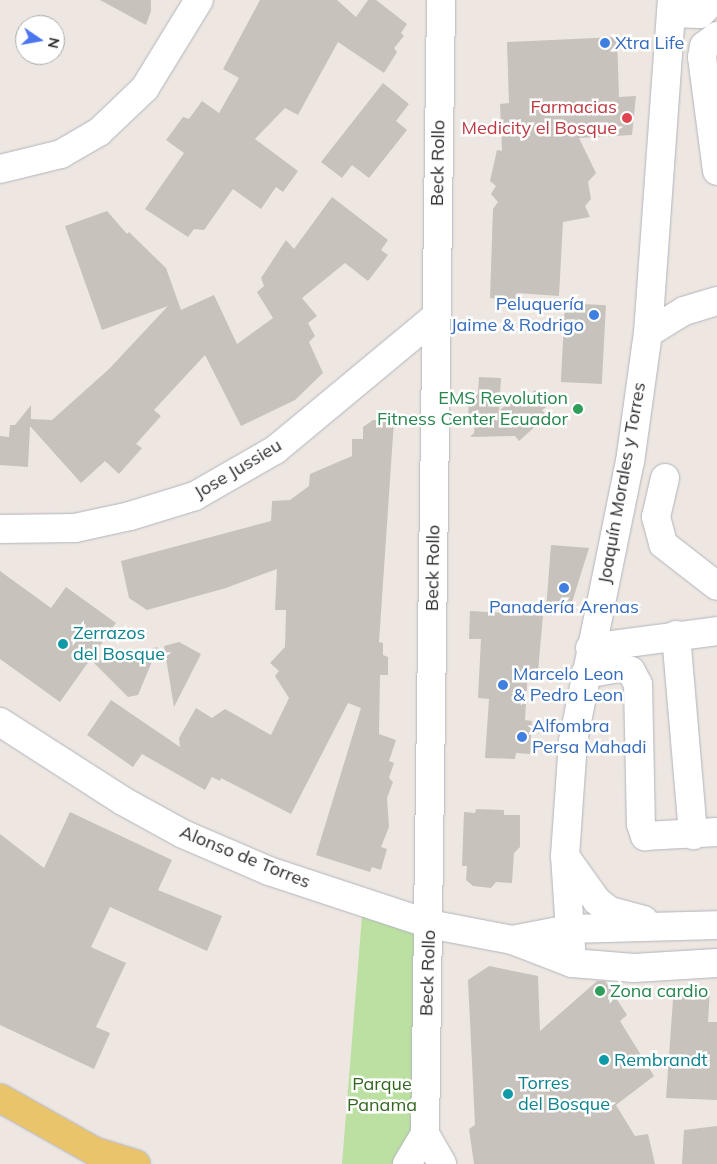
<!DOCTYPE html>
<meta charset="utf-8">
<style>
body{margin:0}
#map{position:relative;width:717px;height:1164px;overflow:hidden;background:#eee7e1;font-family:Mulish,sans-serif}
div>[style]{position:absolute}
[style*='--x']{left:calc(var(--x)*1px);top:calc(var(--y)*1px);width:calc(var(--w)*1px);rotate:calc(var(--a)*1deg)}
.green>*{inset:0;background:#bbe0a1}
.building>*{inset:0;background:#c7c2bc;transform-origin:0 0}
.roads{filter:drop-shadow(0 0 1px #b1b4bd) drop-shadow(0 0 1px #b1b4bd)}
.minor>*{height:28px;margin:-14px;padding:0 14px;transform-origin:14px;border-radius:14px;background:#fff}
.major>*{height:28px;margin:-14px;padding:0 14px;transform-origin:14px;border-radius:14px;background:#e9c46b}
.dots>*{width:14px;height:14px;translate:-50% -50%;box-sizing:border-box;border:2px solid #fff;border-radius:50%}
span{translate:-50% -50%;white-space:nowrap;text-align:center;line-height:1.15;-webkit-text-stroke:5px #fff;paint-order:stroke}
.shop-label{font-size:18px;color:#366cbe}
.left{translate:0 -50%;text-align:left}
.right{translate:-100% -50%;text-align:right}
.health-label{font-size:18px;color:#be3a42}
.street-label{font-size:18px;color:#2d2d2d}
.leisure-label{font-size:18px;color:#27864d}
.culture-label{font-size:18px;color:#0d838f}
.park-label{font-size:18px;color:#336820}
.north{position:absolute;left:15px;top:15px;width:50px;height:50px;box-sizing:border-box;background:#fff;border:1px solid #ababab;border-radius:50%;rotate:102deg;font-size:14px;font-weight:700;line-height:20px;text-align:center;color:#2d2d2d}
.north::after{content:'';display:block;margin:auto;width:18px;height:22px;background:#4c75f0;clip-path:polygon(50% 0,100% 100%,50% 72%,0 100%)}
</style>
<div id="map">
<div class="green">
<i style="clip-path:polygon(362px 916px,420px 931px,415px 1123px,394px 1164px,342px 1164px)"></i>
</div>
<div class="building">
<i style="clip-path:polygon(100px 0,151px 0,151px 11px,146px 25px)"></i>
<i style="clip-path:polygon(260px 0,337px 0,356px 17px,368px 0,376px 0,407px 24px,401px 33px,404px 36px,394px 48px,397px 52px,384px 73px,338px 42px,298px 115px,285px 108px,255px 139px,298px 171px,283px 192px,276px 187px,261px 209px,233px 189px,204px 230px,194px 229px,188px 237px,145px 209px,184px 153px,166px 140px,183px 117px,189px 119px,202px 101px,219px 113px,239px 78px,223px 69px)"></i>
<i style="clip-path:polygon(617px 37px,619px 97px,636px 96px,632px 135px,579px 138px,596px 173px,588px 182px,591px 199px,585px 206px,590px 217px,563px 222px,559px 296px,517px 293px,517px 301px,490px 298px,493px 209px,498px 202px,491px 194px,496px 186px,490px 181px,497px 150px,502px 151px,500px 104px,509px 103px,507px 42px)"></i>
<i style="clip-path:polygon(383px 83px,409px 104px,396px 121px,407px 130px,369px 178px,352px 165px,342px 178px,321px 162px)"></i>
<i style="clip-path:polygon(332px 197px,388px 240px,381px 250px,388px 255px,368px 281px,345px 263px,302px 298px,317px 316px,308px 323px,315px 336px,309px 342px,323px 373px,295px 400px,241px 426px,205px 355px,154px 410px,161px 416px,136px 444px,142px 448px,119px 474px,105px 461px,81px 483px,30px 426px,28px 467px,0 465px,0 436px,9px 437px,10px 425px,15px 425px,31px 405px,31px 419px,52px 420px,109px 369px,168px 306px,102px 330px,65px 226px,107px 211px,127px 234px,129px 232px,166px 268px,181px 310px,214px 295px,237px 344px,273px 318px,257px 292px,264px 286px,261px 278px,286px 240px,294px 249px)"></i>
<i style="left:565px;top:303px;width:41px;height:79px;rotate:3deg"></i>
<i style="clip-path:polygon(479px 377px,501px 378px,499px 411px,520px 393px,525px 398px,535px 390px,549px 405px,542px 410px,547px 416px,519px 441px,515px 436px,470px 437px,474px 433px,475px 422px,468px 422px,469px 394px,478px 394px)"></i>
<i style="clip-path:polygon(373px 420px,394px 421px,379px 642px,383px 643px,383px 655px,388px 657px,388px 675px,380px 675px,379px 734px,396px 740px,389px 761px,394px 763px,389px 778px,393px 782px,387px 798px,389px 827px,381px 847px,387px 849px,381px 870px,372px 867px,370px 872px,316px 855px,361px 708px,348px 703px,291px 814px,221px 778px,220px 781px,212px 777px,205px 790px,142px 754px,133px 767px,87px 735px,111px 700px,180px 747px,179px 738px,196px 708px,212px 718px,225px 709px,271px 735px,289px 698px,275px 676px,279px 671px,270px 663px,285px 647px,286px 610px,275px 610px,277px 569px,226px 588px,147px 610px,129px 598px,121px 561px,271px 521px,272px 501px,290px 500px,309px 486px,310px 474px,352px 456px,352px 439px,363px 439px,363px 427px)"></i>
<i style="clip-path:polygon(551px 545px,589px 548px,569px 612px,546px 609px)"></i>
<i style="clip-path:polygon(0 571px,51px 608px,66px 587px,116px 623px,60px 702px,0 659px)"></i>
<i style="clip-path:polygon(470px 611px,543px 615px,538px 671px,528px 670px,525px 720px,532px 721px,530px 754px,516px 753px,515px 759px,485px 758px,489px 699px,478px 698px,481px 639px,469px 639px)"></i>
<i style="clip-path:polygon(179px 642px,201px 654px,174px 707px,164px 646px)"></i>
<i style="clip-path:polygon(158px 647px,138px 695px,128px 697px,93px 662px)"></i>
<i style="clip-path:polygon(476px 809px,504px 810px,504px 815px,520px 815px,520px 847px,514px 853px,512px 883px,496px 882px,491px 888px,473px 886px,466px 880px,467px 866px,462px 866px,464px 812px,475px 813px)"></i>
<i style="clip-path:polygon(70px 812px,172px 860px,158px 890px,222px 916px,207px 951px,110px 907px,91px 947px,126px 963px,96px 1027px,110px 1033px,94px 1069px,0 1025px,0 834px,44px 868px)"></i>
<i style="clip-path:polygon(489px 966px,538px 976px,540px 1031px,597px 981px,605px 981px,627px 1015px,620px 1021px,654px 1076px,616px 1105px,635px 1136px,648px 1134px,655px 1164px,474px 1164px,469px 1129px,475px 1125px,468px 980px)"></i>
<i style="clip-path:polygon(674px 985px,710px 989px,708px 1022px,717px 1022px,717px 1100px,666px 1098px)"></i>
<i style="clip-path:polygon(717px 1126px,717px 1164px,682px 1164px,684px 1130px)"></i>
</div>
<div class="roads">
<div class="minor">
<i style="--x:671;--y:13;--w:29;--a:2"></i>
<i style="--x:700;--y:14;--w:19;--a:-47"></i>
<i style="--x:717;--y:36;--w:16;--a:142"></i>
<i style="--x:704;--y:46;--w:11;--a:100"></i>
<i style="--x:702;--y:57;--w:115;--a:82.5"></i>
<i style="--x:0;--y:169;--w:63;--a:-13.8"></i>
<i style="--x:61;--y:154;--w:44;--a:-30.1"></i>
<i style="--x:99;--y:132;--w:64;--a:-43.7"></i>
<i style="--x:145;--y:88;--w:103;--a:-58.5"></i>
<i style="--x:648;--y:333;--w:42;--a:-31.4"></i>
<i style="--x:684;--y:311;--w:34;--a:-17"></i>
<i style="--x:665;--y:478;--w:40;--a:103"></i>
<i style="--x:656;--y:517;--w:28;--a:75"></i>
<i style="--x:663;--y:544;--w:68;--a:37.9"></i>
<i style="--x:0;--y:529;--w:75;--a:-0.8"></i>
<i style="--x:75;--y:528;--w:56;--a:-12.3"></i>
<i style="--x:130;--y:516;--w:68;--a:-17.1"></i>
<i style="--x:195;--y:496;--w:92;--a:-29.9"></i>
<i style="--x:275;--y:450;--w:208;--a:-39.7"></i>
<i style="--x:676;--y:635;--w:201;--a:85.1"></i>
<i style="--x:590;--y:648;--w:128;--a:-7.6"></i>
<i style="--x:585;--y:674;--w:36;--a:-10"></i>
<i style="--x:620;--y:668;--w:11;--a:15"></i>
<i style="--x:631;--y:671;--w:15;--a:62"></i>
<i style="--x:638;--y:684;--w:140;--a:88.8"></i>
<i style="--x:641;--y:824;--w:13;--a:72"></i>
<i style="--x:645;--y:836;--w:72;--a:-3.2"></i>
<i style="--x:0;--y:722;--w:146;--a:32.7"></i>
<i style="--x:123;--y:801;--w:68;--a:28.8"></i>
<i style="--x:183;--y:834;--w:94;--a:23.3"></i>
<i style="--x:269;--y:871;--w:169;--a:18.3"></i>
<i style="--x:429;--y:924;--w:85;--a:10.9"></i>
<i style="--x:512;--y:940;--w:64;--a:21"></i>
<i style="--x:572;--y:963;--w:62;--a:4.6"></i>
<i style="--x:634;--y:968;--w:83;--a:-3.4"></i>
<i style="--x:565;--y:856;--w:55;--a:54.6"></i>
<i style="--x:597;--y:901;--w:16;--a:38"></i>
<i style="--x:610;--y:911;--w:35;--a:15"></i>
<i style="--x:512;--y:940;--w:58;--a:-10.9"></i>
<i style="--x:569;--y:929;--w:148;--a:-1.5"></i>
<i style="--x:572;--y:963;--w:107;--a:-93.7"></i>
<i style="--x:565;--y:856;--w:115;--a:-86"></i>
<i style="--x:573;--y:741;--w:285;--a:-78.5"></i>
<i style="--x:630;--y:462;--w:130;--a:-82.1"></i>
<i style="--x:648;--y:333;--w:334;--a:-85.9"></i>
<i style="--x:425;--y:1134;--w:34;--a:60"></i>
<i style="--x:407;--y:1164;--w:35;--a:-59"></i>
<i style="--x:425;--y:1134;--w:1132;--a:-89.19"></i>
</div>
<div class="major">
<i style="--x:0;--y:1098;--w:108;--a:29.4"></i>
<i style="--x:94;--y:1151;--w:44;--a:17.2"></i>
</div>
</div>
<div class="dots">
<i style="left:605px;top:43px;background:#3f7fe0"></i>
<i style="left:627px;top:118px;background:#e0444e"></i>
<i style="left:594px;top:315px;background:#3f7fe0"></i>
<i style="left:578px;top:409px;background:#2e9e5b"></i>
<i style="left:564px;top:588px;background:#3f7fe0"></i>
<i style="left:63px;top:644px;background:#0f9aa8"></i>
<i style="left:503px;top:685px;background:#3f7fe0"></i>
<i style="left:522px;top:737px;background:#3f7fe0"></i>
<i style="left:600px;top:991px;background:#2e9e5b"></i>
<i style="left:604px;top:1060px;background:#0f9aa8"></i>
<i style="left:508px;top:1094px;background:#0f9aa8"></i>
</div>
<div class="shop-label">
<span class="left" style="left:615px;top:43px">Xtra Life</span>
<span class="right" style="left:584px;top:315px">Peluquería<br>Jaime &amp; Rodrigo</span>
<span style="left:564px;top:607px">Panadería Arenas</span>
<span class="left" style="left:513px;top:685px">Marcelo Leon<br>&amp; Pedro Leon</span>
<span class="left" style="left:532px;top:737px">Alfombra<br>Persa Mahadi</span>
</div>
<div class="health-label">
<span class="right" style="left:617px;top:118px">Farmacias<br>Medicity el Bosque</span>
</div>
<div class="street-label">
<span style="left:438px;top:163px;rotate:-89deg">Beck Rollo</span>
<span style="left:238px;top:469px;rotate:-31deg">Jose Jussieu</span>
<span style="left:622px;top:483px;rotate:-80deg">Joaquín Morales y Torres</span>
<span style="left:433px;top:568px;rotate:-89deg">Beck Rollo</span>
<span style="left:245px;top:857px;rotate:22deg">Alonso de Torres</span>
<span style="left:428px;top:973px;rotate:-88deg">Beck Rollo</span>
</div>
<div class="leisure-label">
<span class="right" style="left:568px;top:409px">EMS Revolution<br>Fitness Center Ecuador</span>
<span class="left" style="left:610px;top:991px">Zona cardio</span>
</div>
<div class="culture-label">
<span class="left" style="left:73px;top:644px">Zerrazos<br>del Bosque</span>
<span class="left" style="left:614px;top:1060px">Rembrandt</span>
<span class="left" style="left:518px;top:1094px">Torres<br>del Bosque</span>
</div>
<div class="park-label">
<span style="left:382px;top:1095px">Parque<br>Panama</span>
</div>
<div class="north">N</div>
</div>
